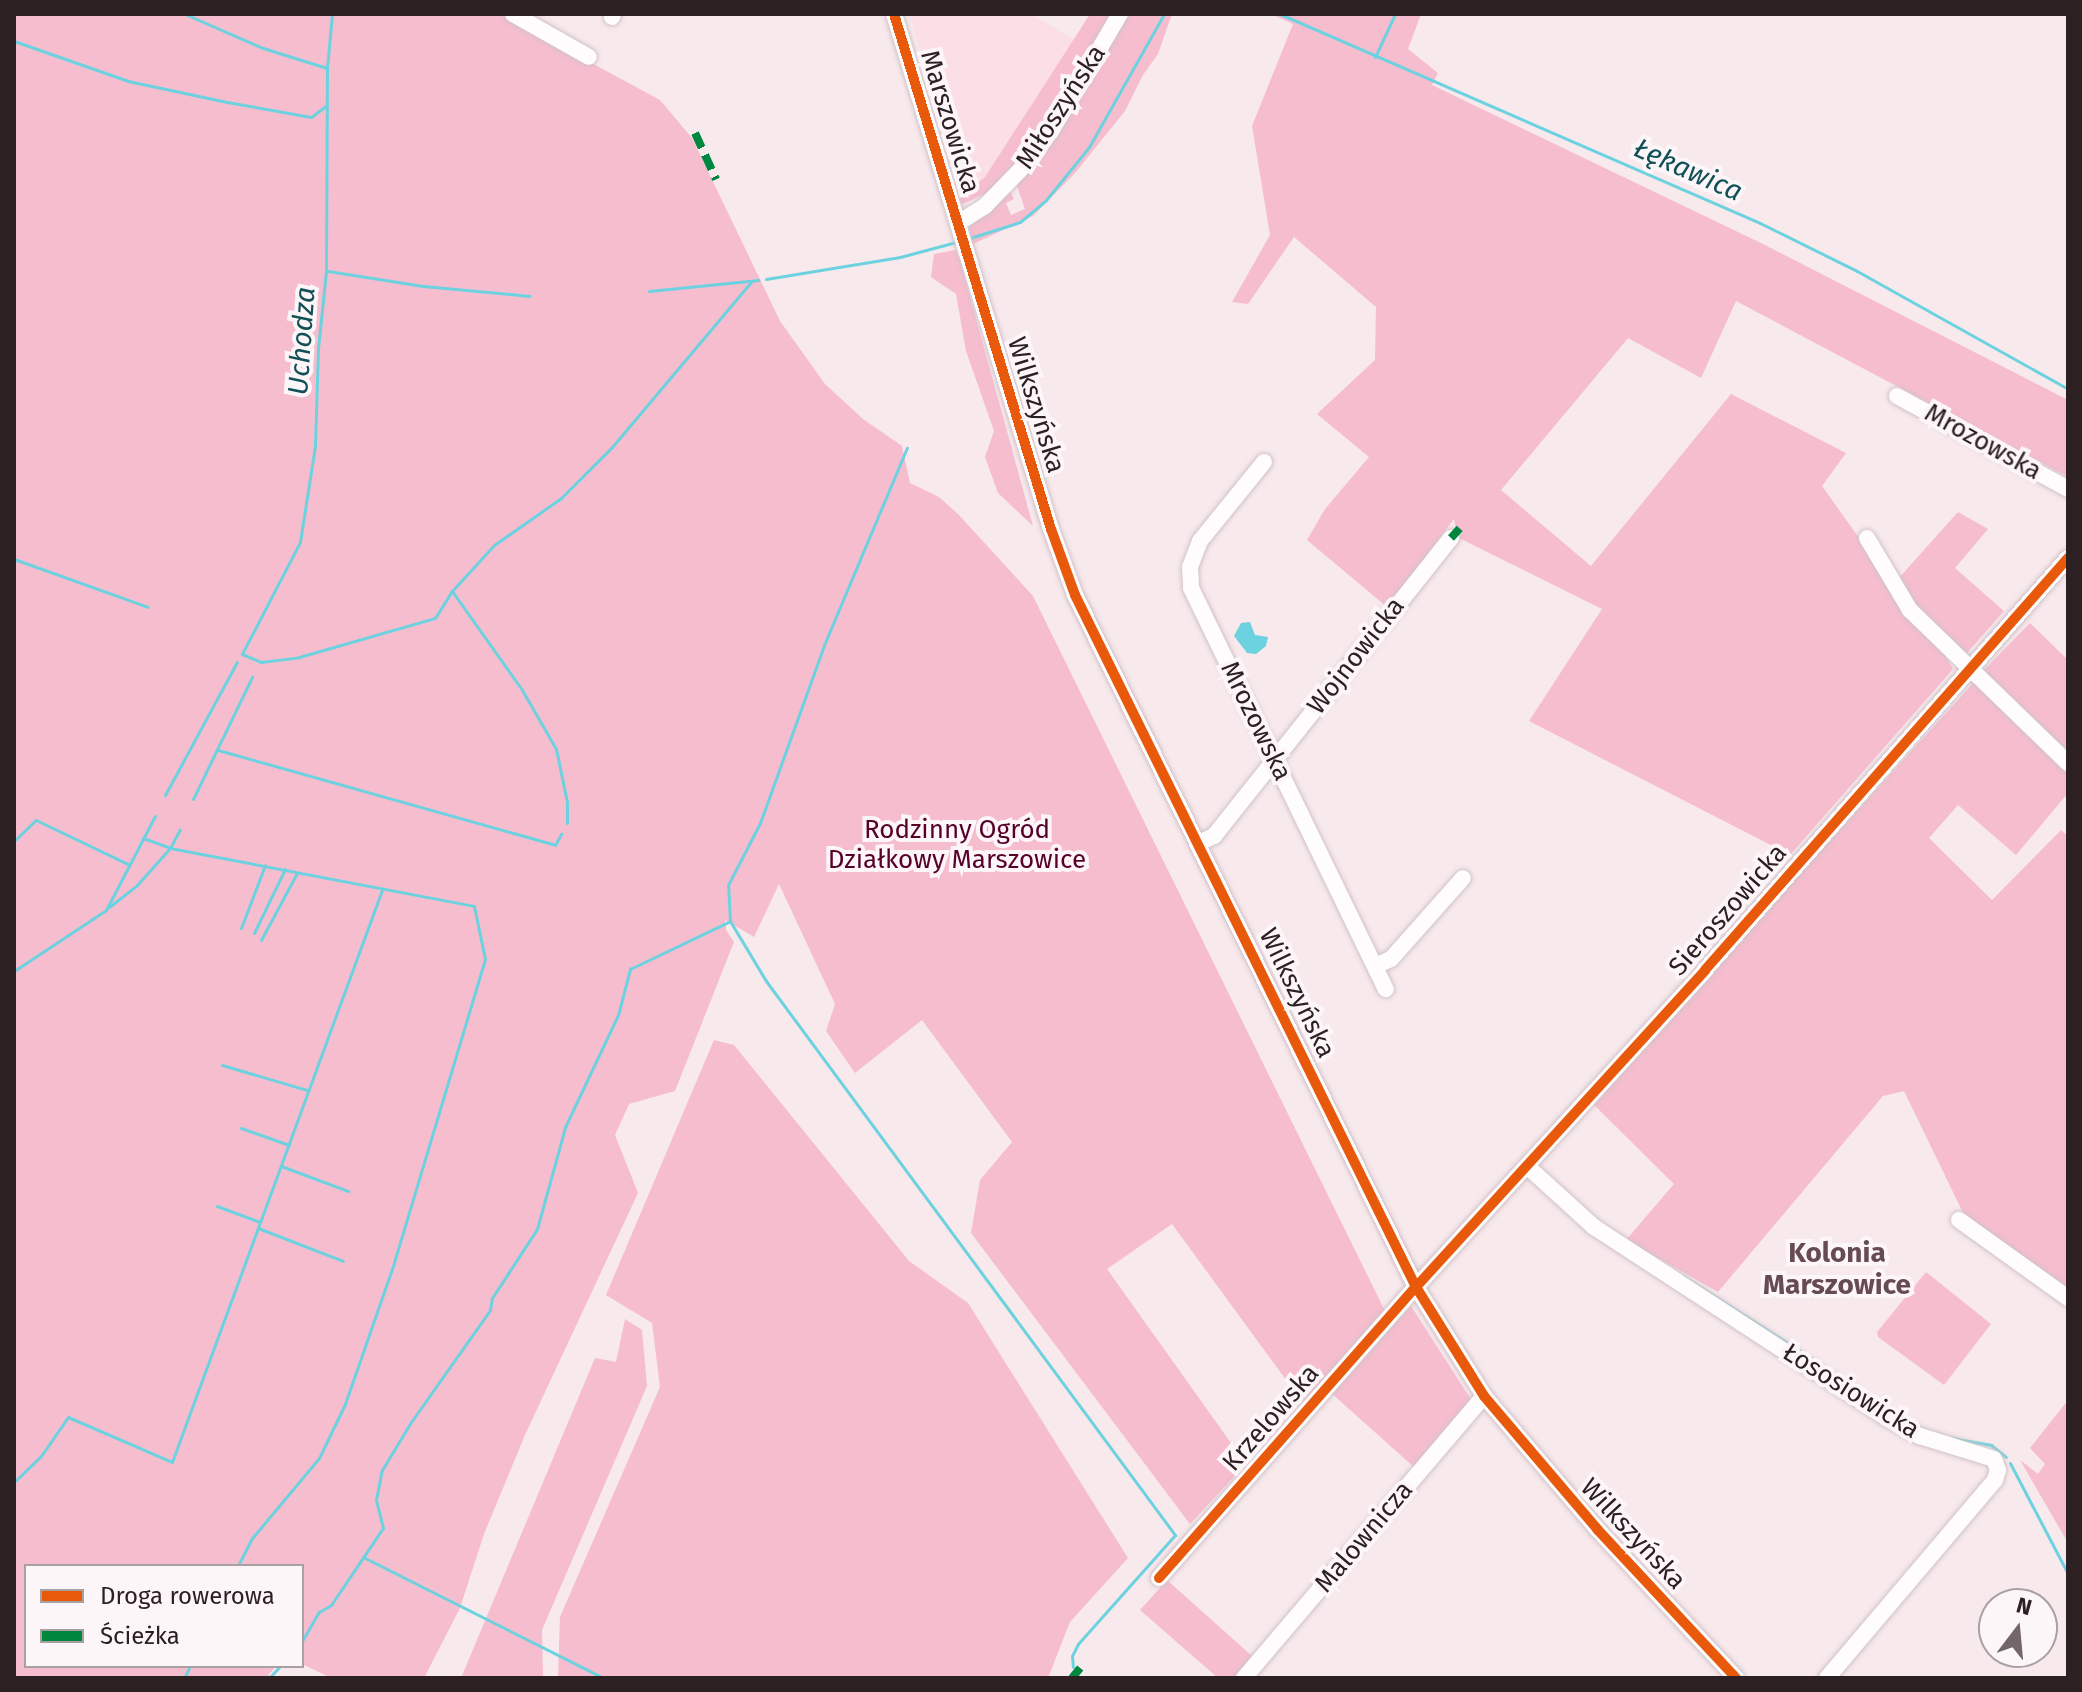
<!DOCTYPE html>
<meta charset="utf-8">
<style>
body{margin:0}
#map{position:relative;width:2082px;height:1692px;overflow:hidden;background:#f8e9ed;font-family:"Fira Sans",sans-serif}
div>[style]{position:absolute}
[style*='--x']{left:calc(var(--x)*1px);top:calc(var(--y)*1px);width:calc(var(--w)*1px);rotate:calc(var(--a)*1deg)}
.built>*{inset:0;background:#fcdee6}
.green>*{inset:0;background:#f6bdcf}
.water>*{inset:0;background:#6dd2df}
.stream>*{height:3px;margin:-1.5px;padding:0 1.5px;transform-origin:1.5px;border-radius:1.5px;background:#6dd2df}
.roads{filter:drop-shadow(0 0 2px #d0c3c7) drop-shadow(0 0 2px #d0c3c7)}
.minor>*{height:16px;margin:-8px;padding:0 8px;transform-origin:8px;border-radius:8px;background:#fefcfc}
.quiet>*{height:8px;margin-top:-4px;transform-origin:0;background:repeating-linear-gradient(90deg,#00873e 0 16px,transparent 0 24px)}
.cycleway>*{height:10px;margin:-5px;padding:0 5px;transform-origin:5px;border-radius:5px;background:#e8590c}
span{translate:-50% -50%;white-space:nowrap;text-align:center;line-height:1.15;-webkit-text-stroke:8px #fdf6f8;paint-order:stroke}
.street-label{font-size:26px;color:#2c2023}
.park-label{font-size:26px;color:#56002a}
.water-label{font-size:28px;color:#125057;font-style:italic}
.neighbourhood-label{font-size:28px;color:#664b53;font-weight:700}
.frame{position:absolute;inset:0;border:16px solid #2c2023;pointer-events:none}
.legend{position:absolute;left:24px;top:1564px;width:280px;height:104px;box-sizing:border-box;background:#fdf6f8;border:2px solid #a9a0a3;margin:0;padding:10px 14px;list-style:none;font-size:24px;color:#2c2023}
.legend li{display:flex;align-items:center;gap:16px;height:40px}
.legend b{width:40px;border:2px solid #a9a0a3}
.north{position:absolute;left:1978px;top:1588px;width:80px;height:80px;box-sizing:border-box;background:#fdf6f8;border:2px solid #a9a0a3;border-radius:50%;rotate:16deg;font-size:22px;font-weight:700;line-height:32px;text-align:center;color:#2c2023}
.north::after{content:'';display:block;margin:auto;width:28px;height:36px;background:#73666a;clip-path:polygon(50% 0,100% 100%,50% 72%,0 100%)}
</style>
<div id="map">
<div class="built">
<i style="clip-path:polygon(909px 14px,1031px 14px,1075px 40px,985px 177px,965px 197px)"></i>
</div>
<div class="green">
<i style="clip-path:polygon(14px 14px,501px 14px,660px 100px,692px 138px,780px 321px,825px 384px,863px 419px,902px 446px,910px 483px,939px 497px,958px 514px,1033px 596px,1385px 1311px,1303px 1403px,1172px 1224px,1107px 1269px,1246px 1464px,1190px 1524px,971px 1233px,980px 1180px,1012px 1142px,922px 1020px,855px 1073px,826px 1031px,835px 1004px,779px 884px,754px 937px,725px 920px,726px 930px,734px 942px,675px 1091px,629px 1104px,615px 1135px,638px 1193px,525px 1435px,484px 1534px,460px 1608px,424px 1678px,331px 1678px,302px 1664px,302px 1566px,26px 1566px,26px 1666px,276px 1666px,266px 1678px,14px 1678px)"></i>
<i style="clip-path:polygon(1090px 14px,1112px 14px,1070px 88px,1022px 160px,991px 191px,963px 204px,958px 199px,985px 177px)"></i>
<i style="clip-path:polygon(1127px 14px,1172px 14px,1158px 54px,1143px 75px,1125px 111px,1075px 173px,1033px 216px,971px 245px,969px 228px,1009px 190px,1014px 199px,1006px 203px,1011px 215px,1025px 209px,1016px 183px)"></i>
<i style="clip-path:polygon(1271px 14px,1421px 14px,1408px 49px,1438px 73px,1432px 85px,1763px 244px,2068px 400px,2068px 477px,1736px 301px,1701px 378px,1628px 338px,1501px 490px,1591px 566px,1731px 394px,1846px 453px,1822px 486px,1862px 542px,1894px 599px,1913px 624px,1941px 649px,1953px 669px,1790px 855px,1529px 721px,1602px 609px,1457px 537px,1454px 519px,1387px 607px,1307px 540px,1325px 509px,1369px 457px,1317px 414px,1375px 360px,1376px 307px,1294px 237px,1248px 304px,1232px 302px,1270px 235px,1252px 126px,1293px 24px)"></i>
<i style="clip-path:polygon(956px 250px,960px 260px,1033px 526px,998px 493px,985px 457px,994px 431px,966px 351px,956px 294px,931px 277px,934px 254px)"></i>
<i style="clip-path:polygon(1958px 512px,1988px 529px,1955px 568px,2004px 611px,1967px 653px,1955px 647px,1915px 609px,1898px 579px)"></i>
<i style="clip-path:polygon(2030px 623px,2068px 660px,2068px 751px,1983px 671px)"></i>
<i style="clip-path:polygon(1975px 681px,2068px 771px,2068px 793px,2016px 855px,1958px 805px,1929px 838px,1992px 900px,2061px 830px,2068px 836px,2068px 1294px,1967px 1221px,1904px 1091px,1883px 1096px,1718px 1292px,1626px 1240px,1674px 1184px,1592px 1103px)"></i>
<i style="clip-path:polygon(714px 1040px,734px 1045px,909px 1261px,968px 1303px,1128px 1558px,1070px 1622px,1048px 1678px,558px 1678px,560px 1617px,660px 1387px,652px 1323px,606px 1295px)"></i>
<i style="clip-path:polygon(1926px 1272px,1991px 1324px,1944px 1385px,1878px 1337px,1877px 1332px)"></i>
<i style="clip-path:polygon(1411px 1306px,1472px 1401px,1415px 1468px,1330px 1392px)"></i>
<i style="clip-path:polygon(625px 1319px,642px 1330px,647px 1386px,542px 1630px,543px 1678px,461px 1678px,595px 1358px,616px 1362px)"></i>
<i style="clip-path:polygon(2068px 1400px,2068px 1543px,2020px 1460px,2038px 1474px,2045px 1464px,2030px 1448px)"></i>
<i style="clip-path:polygon(1167px 1580px,1252px 1656px,1234px 1678px,1218px 1678px,1140px 1610px)"></i>
</div>
<div class="water">
<i style="clip-path:polygon(1250px 622px,1255px 635px,1268px 637px,1266px 646px,1256px 654px,1247px 653px,1234px 636px,1241px 623px)"></i>
</div>
<div class="stream">
<i style="--x:185;--y:14;--w:85;--a:23.6"></i>
<i style="--x:263;--y:48;--w:67;--a:17.4"></i>
<i style="--x:332;--y:14;--w:54;--a:95.3"></i>
<i style="--x:327;--y:68;--w:203;--a:90.3"></i>
<i style="--x:326;--y:271;--w:78;--a:95.9"></i>
<i style="--x:318;--y:349;--w:97;--a:91.8"></i>
<i style="--x:315;--y:446;--w:97;--a:98.9"></i>
<i style="--x:300;--y:542;--w:126;--a:117.4"></i>
<i style="--x:242;--y:654;--w:21;--a:23"></i>
<i style="--x:261;--y:662;--w:38;--a:-7"></i>
<i style="--x:299;--y:657;--w:141;--a:-16"></i>
<i style="--x:435;--y:618;--w:32;--a:-58"></i>
<i style="--x:452;--y:591;--w:62;--a:-47.6"></i>
<i style="--x:494;--y:545;--w:82;--a:-35"></i>
<i style="--x:561;--y:498;--w:72;--a:-45"></i>
<i style="--x:612;--y:447;--w:217;--a:-49.9"></i>
<i style="--x:1280;--y:14;--w:524;--a:23.53"></i>
<i style="--x:1760;--y:223;--w:108;--a:26.3"></i>
<i style="--x:1857;--y:271;--w:242;--a:29.2"></i>
<i style="--x:14;--y:41;--w:121;--a:19.3"></i>
<i style="--x:128;--y:81;--w:101;--a:12"></i>
<i style="--x:227;--y:102;--w:85;--a:10.1"></i>
<i style="--x:311;--y:117;--w:20;--a:-37"></i>
<i style="--x:1375;--y:57;--w:47;--a:-65.1"></i>
<i style="--x:970;--y:238;--w:52;--a:-17.7"></i>
<i style="--x:1020;--y:222;--w:34;--a:-40"></i>
<i style="--x:1046;--y:200;--w:68;--a:-50.9"></i>
<i style="--x:1089;--y:147;--w:153;--a:-60.6"></i>
<i style="--x:328;--y:271;--w:96;--a:9"></i>
<i style="--x:423;--y:286;--w:107;--a:5.3"></i>
<i style="--x:766;--y:279;--w:136;--a:-9.3"></i>
<i style="--x:900;--y:257;--w:58;--a:-15"></i>
<i style="--x:649;--y:291;--w:110;--a:-5.8"></i>
<i style="--x:14;--y:559;--w:142;--a:19.7"></i>
<i style="--x:452;--y:591;--w:121;--a:54.7"></i>
<i style="--x:522;--y:690;--w:68;--a:60"></i>
<i style="--x:556;--y:749;--w:54;--a:78.3"></i>
<i style="--x:567;--y:802;--w:21;--a:90"></i>
<i style="--x:218;--y:750;--w:350;--a:15.7"></i>
<i style="--x:555;--y:845;--w:13;--a:-61"></i>
<i style="--x:165;--y:795;--w:151;--a:-61.6"></i>
<i style="--x:193;--y:799;--w:136;--a:-64.2"></i>
<i style="--x:143;--y:838;--w:29;--a:20"></i>
<i style="--x:170;--y:848;--w:309;--a:10.8"></i>
<i style="--x:474;--y:906;--w:54;--a:78.3"></i>
<i style="--x:485;--y:959;--w:317;--a:106.7"></i>
<i style="--x:394;--y:1263;--w:149;--a:109.2"></i>
<i style="--x:345;--y:1404;--w:60;--a:115.7"></i>
<i style="--x:319;--y:1458;--w:104;--a:129.9"></i>
<i style="--x:252;--y:1538;--w:31;--a:117"></i>
<i style="--x:14;--y:841;--w:30;--a:-44"></i>
<i style="--x:36;--y:820;--w:102;--a:25.6"></i>
<i style="--x:109;--y:907;--w:36;--a:-38"></i>
<i style="--x:137;--y:885;--w:50;--a:-48.3"></i>
<i style="--x:170;--y:848;--w:21;--a:-62"></i>
<i style="--x:730;--y:921;--w:70;--a:59"></i>
<i style="--x:766;--y:981;--w:689;--a:53.56"></i>
<i style="--x:1175;--y:1535;--w:146;--a:131.7"></i>
<i style="--x:1078;--y:1644;--w:13;--a:117"></i>
<i style="--x:1072;--y:1656;--w:11;--a:85"></i>
<i style="--x:241;--y:928;--w:67;--a:-69.1"></i>
<i style="--x:254;--y:933;--w:71;--a:-64.2"></i>
<i style="--x:261;--y:940;--w:76;--a:-61.8"></i>
<i style="--x:14;--y:971;--w:110;--a:-33.5"></i>
<i style="--x:106;--y:910;--w:106;--a:-62.5"></i>
<i style="--x:222;--y:1065;--w:89;--a:16.4"></i>
<i style="--x:241;--y:1128;--w:51;--a:19.5"></i>
<i style="--x:281;--y:1166;--w:72;--a:20.5"></i>
<i style="--x:217;--y:1206;--w:46;--a:20.4"></i>
<i style="--x:258;--y:1228;--w:91;--a:21.2"></i>
<i style="--x:1683;--y:1276;--w:277;--a:32.6"></i>
<i style="--x:1952;--y:1438;--w:40;--a:10"></i>
<i style="--x:1991;--y:1445;--w:19;--a:39"></i>
<i style="--x:2010;--y:1463;--w:125;--a:62.4"></i>
<i style="--x:14;--y:1482;--w:37;--a:-44"></i>
<i style="--x:41;--y:1456;--w:47;--a:-55.3"></i>
<i style="--x:68;--y:1417;--w:113;--a:23.4"></i>
<i style="--x:172;--y:1462;--w:609;--a:-69.84"></i>
<i style="--x:363;--y:1557;--w:270;--a:26.7"></i>
<i style="--x:302;--y:1641;--w:34;--a:-60"></i>
<i style="--x:319;--y:1612;--w:14;--a:-30"></i>
<i style="--x:331;--y:1605;--w:93;--a:-56"></i>
<i style="--x:383;--y:1528;--w:29;--a:-104"></i>
<i style="--x:376;--y:1500;--w:31;--a:-79"></i>
<i style="--x:382;--y:1470;--w:56;--a:-58.9"></i>
<i style="--x:411;--y:1422;--w:137;--a:-54.8"></i>
<i style="--x:490;--y:1310;--w:12;--a:-81"></i>
<i style="--x:492;--y:1298;--w:82;--a:-56.9"></i>
<i style="--x:537;--y:1229;--w:106;--a:-74.6"></i>
<i style="--x:565;--y:1127;--w:124;--a:-64.7"></i>
<i style="--x:618;--y:1015;--w:48;--a:-75.4"></i>
<i style="--x:630;--y:969;--w:111;--a:-25.6"></i>
<i style="--x:730;--y:921;--w:36;--a:-93"></i>
<i style="--x:728;--y:885;--w:70;--a:-62.7"></i>
<i style="--x:760;--y:823;--w:189;--a:-70.2"></i>
<i style="--x:824;--y:645;--w:214;--a:-67.2"></i>
<i style="--x:184;--y:1678;--w:13;--a:-63"></i>
<i style="--x:269;--y:1678;--w:16;--a:-47"></i>
</div>
<div class="roads">
<div class="minor">
<i style="--x:513;--y:14;--w:87;--a:29.5"></i>
<i style="--x:894;--y:14;--w:538;--a:73.05"></i>
<i style="--x:1051;--y:529;--w:70;--a:70"></i>
<i style="--x:1075;--y:595;--w:771;--a:63.77"></i>
<i style="--x:1416;--y:1287;--w:128;--a:58"></i>
<i style="--x:1484;--y:1396;--w:175;--a:49.6"></i>
<i style="--x:1597;--y:1529;--w:204;--a:47"></i>
<i style="--x:612;--y:17;--w:3;--a:-72"></i>
<i style="--x:958;--y:223;--w:32;--a:-32"></i>
<i style="--x:985;--y:206;--w:57;--a:-45.7"></i>
<i style="--x:1025;--y:165;--w:43;--a:-52.6"></i>
<i style="--x:1051;--y:131;--w:136;--a:-59.5"></i>
<i style="--x:1897;--y:396;--w:195;--a:28.5"></i>
<i style="--x:1264;--y:462;--w:102;--a:129"></i>
<i style="--x:1200;--y:541;--w:28;--a:111"></i>
<i style="--x:1190;--y:567;--w:21;--a:87"></i>
<i style="--x:1191;--y:588;--w:446;--a:64.1"></i>
<i style="--x:1867;--y:538;--w:84;--a:59.2"></i>
<i style="--x:1910;--y:610;--w:220;--a:44.1"></i>
<i style="--x:1199;--y:843;--w:17;--a:-25"></i>
<i style="--x:1214;--y:836;--w:381;--a:-51.5"></i>
<i style="--x:1375;--y:966;--w:17;--a:-24"></i>
<i style="--x:1391;--y:959;--w:108;--a:-48.4"></i>
<i style="--x:1528;--y:1167;--w:89;--a:42.3"></i>
<i style="--x:1594;--y:1227;--w:350;--a:33.1"></i>
<i style="--x:1887;--y:1418;--w:38;--a:29"></i>
<i style="--x:1920;--y:1436;--w:77;--a:17.3"></i>
<i style="--x:1994;--y:1459;--w:12;--a:70"></i>
<i style="--x:1998;--y:1470;--w:10;--a:107"></i>
<i style="--x:1995;--y:1480;--w:260;--a:130.3"></i>
<i style="--x:1959;--y:1220;--w:134;--a:35.6"></i>
<i style="--x:1159;--y:1578;--w:388;--a:-48.6"></i>
<i style="--x:1416;--y:1287;--w:429;--a:-47.6"></i>
<i style="--x:1705;--y:970;--w:549;--a:-48.62"></i>
<i style="--x:1244;--y:1678;--w:370;--a:-49.6"></i>
</div>
</div>
<div class="quiet">
<i style="--x:695;--y:133;--w:51;--a:65.5"></i>
<i style="--x:1451;--y:538;--w:13;--a:-48"></i>
<i style="--x:1072;--y:1678;--w:13;--a:-51"></i>
</div>
<div class="cycleway">
<i style="--x:894;--y:14;--w:538;--a:73.05"></i>
<i style="--x:1051;--y:529;--w:70;--a:70"></i>
<i style="--x:1075;--y:595;--w:771;--a:63.77"></i>
<i style="--x:1416;--y:1287;--w:128;--a:58"></i>
<i style="--x:1484;--y:1396;--w:175;--a:49.6"></i>
<i style="--x:1597;--y:1529;--w:204;--a:47"></i>
<i style="--x:1159;--y:1578;--w:388;--a:-48.6"></i>
<i style="--x:1416;--y:1287;--w:429;--a:-47.6"></i>
<i style="--x:1705;--y:970;--w:549;--a:-48.62"></i>
</div>
<div class="street-label">
<span style="left:1061px;top:107px;rotate:-57deg">Miłoszyńska</span>
<span style="left:950px;top:122px;rotate:73deg">Marszowicka</span>
<span style="left:1036px;top:405px;rotate:73deg">Wilkszyńska</span>
<span style="left:1983px;top:442px;rotate:29deg">Mrozowska</span>
<span style="left:1356px;top:656px;rotate:-52deg">Wojnowicka</span>
<span style="left:1256px;top:721px;rotate:64deg">Mrozowska</span>
<span style="left:1728px;top:910px;rotate:-49deg">Sieroszowicka</span>
<span style="left:1297px;top:993px;rotate:64deg">Wilkszyńska</span>
<span style="left:1851px;top:1391px;rotate:32deg">Łososiowicka</span>
<span style="left:1271px;top:1418px;rotate:-49deg">Krzelowska</span>
<span style="left:1633px;top:1534px;rotate:47deg">Wilkszyńska</span>
<span style="left:1364px;top:1537px;rotate:-50deg">Malownicza</span>
</div>
<div class="park-label">
<span style="left:957px;top:845px">Rodzinny Ogród<br>Działkowy Marszowice</span>
</div>
<div class="water-label">
<span style="left:1688px;top:170px;rotate:24deg">Łękawica</span>
<span style="left:302px;top:341px;rotate:-86deg">Uchodza</span>
</div>
<div class="neighbourhood-label">
<span style="left:1837px;top:1269px">Kolonia<br>Marszowice</span>
</div>
<div class="frame"></div>
<ul class="legend">
<li><b style="height:10px;background:#e8590c"></b>Droga rowerowa</li>
<li><b style="height:10px;background:#00873e"></b>Ścieżka</li>
</ul>
<div class="north">N</div>
</div>
